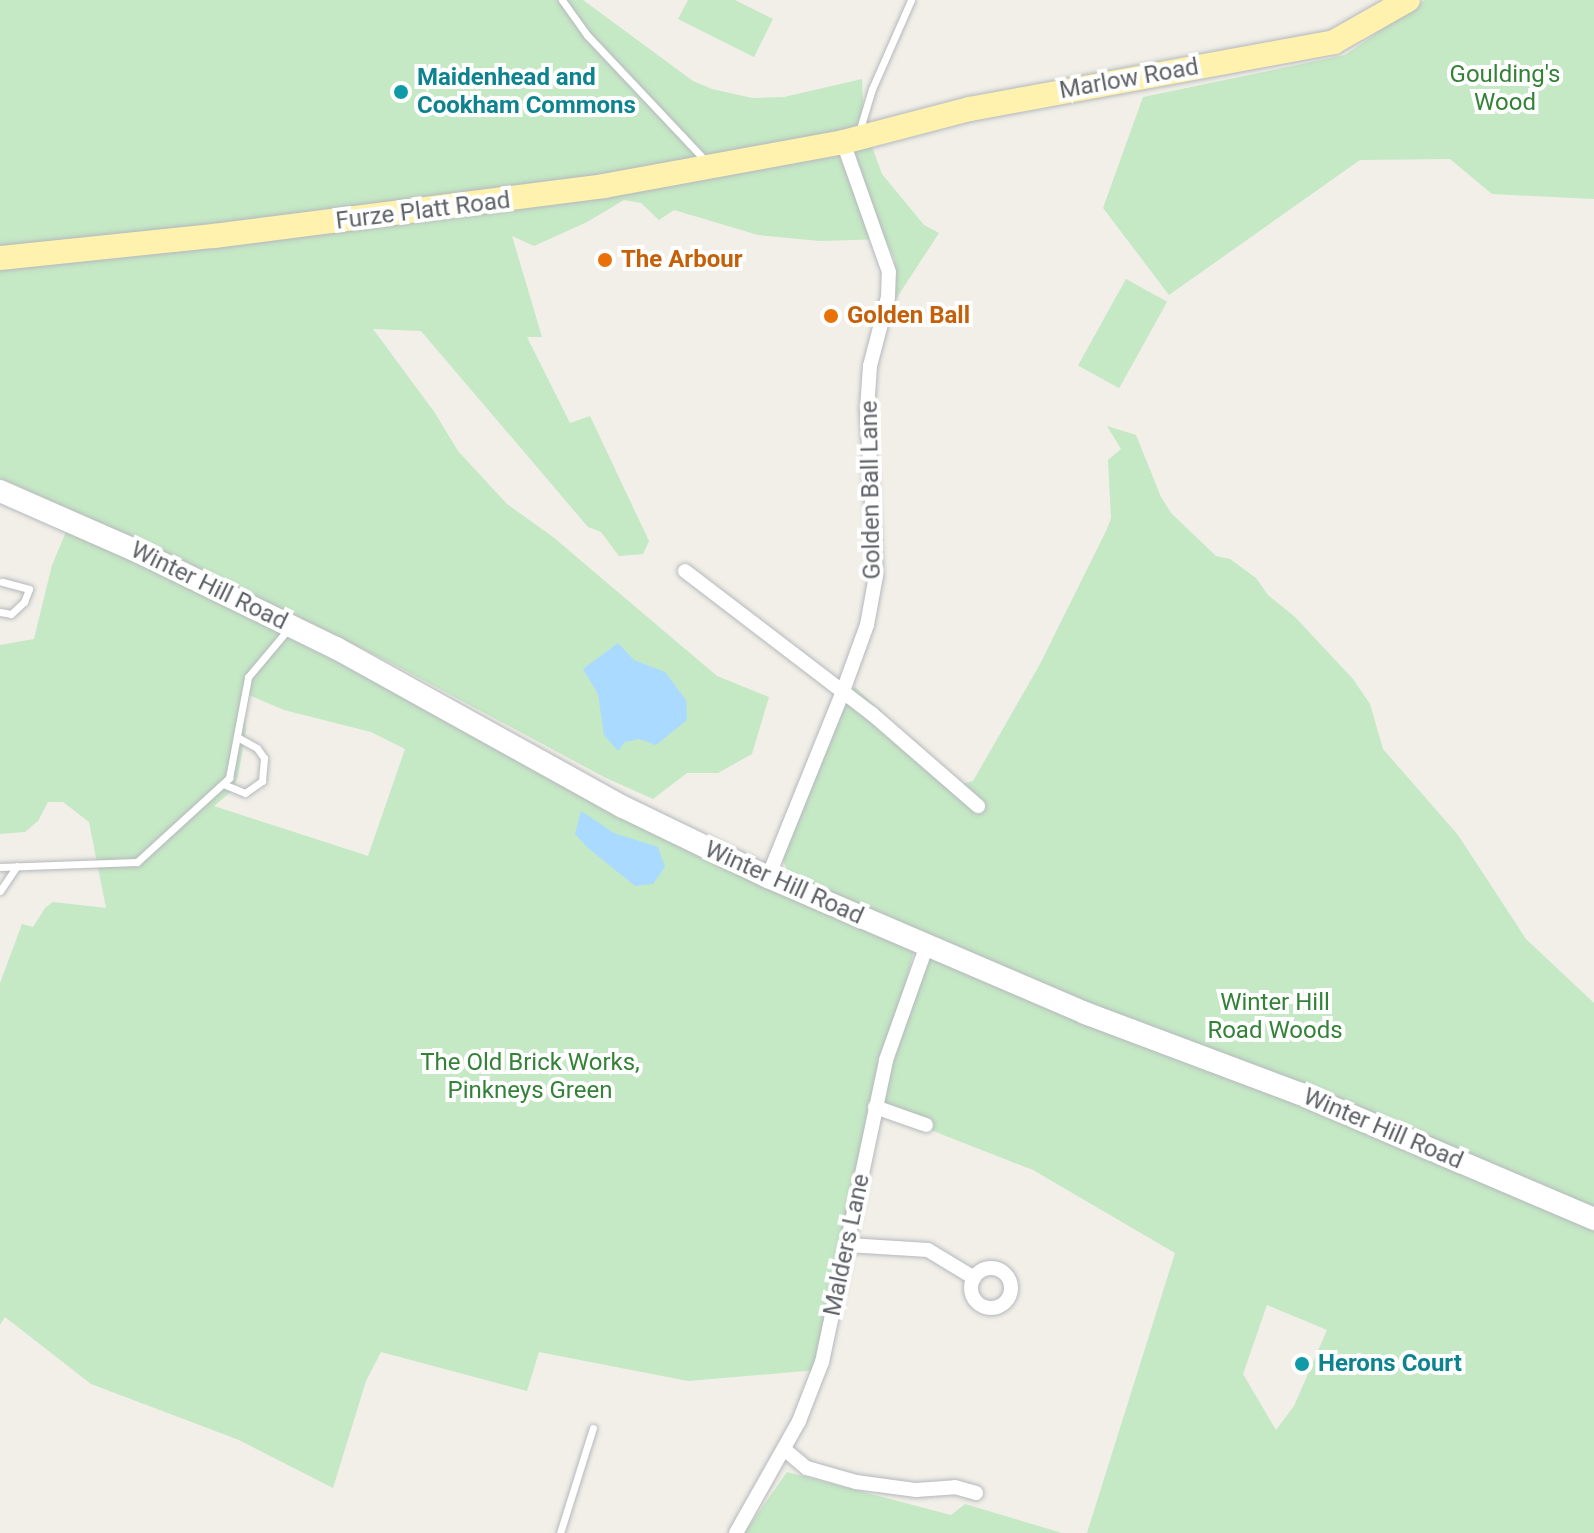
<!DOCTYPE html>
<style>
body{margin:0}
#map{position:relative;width:1594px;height:1533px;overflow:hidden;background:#f1efe8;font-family:Roboto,sans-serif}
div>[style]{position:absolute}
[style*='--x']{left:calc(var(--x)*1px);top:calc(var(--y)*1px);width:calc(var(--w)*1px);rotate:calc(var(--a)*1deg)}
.green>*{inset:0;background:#c5e8c5;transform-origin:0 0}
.water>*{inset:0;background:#aadaff}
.roads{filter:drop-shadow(0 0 2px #b5b8bc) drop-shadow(0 0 2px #b5b8bc)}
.lane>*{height:7px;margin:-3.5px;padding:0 3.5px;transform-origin:3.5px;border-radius:3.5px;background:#fff}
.street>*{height:14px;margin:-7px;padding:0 7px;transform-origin:7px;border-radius:7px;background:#fff}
.street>.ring{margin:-7px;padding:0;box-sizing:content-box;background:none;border:14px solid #fff;border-radius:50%}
.secondary>*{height:22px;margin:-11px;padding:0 11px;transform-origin:11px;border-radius:11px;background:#fff}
.primary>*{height:24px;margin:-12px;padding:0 12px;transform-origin:12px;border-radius:12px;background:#fff2af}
.dots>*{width:22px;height:22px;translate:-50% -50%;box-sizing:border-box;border:4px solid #fff;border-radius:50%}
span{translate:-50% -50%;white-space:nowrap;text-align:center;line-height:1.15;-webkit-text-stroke:8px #fff;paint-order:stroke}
.park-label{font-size:24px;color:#348238}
.culture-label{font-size:24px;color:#0d838f;font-weight:700}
.left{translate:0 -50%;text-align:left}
.street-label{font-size:24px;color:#5f6368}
.food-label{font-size:24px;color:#c56008;font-weight:700}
</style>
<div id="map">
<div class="green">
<i style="clip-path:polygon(0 0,583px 0,693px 81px,712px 89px,752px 98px,784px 97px,862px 79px,864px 125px,882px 174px,924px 225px,939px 233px,894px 302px,895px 260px,885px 239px,820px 241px,758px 235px,674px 210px,659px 220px,641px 203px,624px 200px,587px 222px,534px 246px,512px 236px,542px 337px,527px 337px,570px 423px,590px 416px,649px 541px,643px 554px,619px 556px,601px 532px,588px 527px,421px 331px,373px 329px,435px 413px,458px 451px,507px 504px,553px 537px,717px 676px,769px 697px,752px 754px,718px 773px,687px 773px,653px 799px,606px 778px,389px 662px,191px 564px,0 478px)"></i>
<i style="clip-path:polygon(688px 0,735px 0,773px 19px,754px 57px,678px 19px)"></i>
<i style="clip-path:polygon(1425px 0,1594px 0,1594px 199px,1492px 194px,1450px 159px,1360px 160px,1169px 295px,1103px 208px,1143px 97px,1345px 55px)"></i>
<i style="left:1126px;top:279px;width:47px;height:99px;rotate:29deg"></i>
<i style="clip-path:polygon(evenodd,1107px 426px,1136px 435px,1161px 497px,1171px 513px,1216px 556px,1230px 559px,1256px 578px,1268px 595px,1295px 617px,1353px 679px,1370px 704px,1383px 749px,1458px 835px,1526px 939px,1594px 1003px,1594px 1533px,1087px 1533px,1175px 1253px,1033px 1170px,877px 1109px,917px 952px,792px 880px,782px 859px,841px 710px,855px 687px,959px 785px,973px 781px,1040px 664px,1107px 529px,1111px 518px,1108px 460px,1121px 449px,1107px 426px,1267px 1305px,1327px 1330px,1294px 1406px,1276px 1430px,1243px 1374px,1267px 1305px)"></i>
<i style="clip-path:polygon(evenodd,68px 527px,914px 951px,874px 1109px,817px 1370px,688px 1381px,539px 1352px,527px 1391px,381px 1352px,366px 1381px,333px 1488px,239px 1440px,91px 1384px,5px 1317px,0 1325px,0 983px,22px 924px,33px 927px,45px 908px,53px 902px,106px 908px,89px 822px,63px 802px,48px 802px,38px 821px,25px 832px,0 834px,0 645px,34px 639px,52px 565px,68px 527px,249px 695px,284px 710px,371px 732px,405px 749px,368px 856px,214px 806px,233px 790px,238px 776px,246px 730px,244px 708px,249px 695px)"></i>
<i style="clip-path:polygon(787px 1472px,951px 1515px,965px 1504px,1062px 1533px,744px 1533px)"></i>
</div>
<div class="water">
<i style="clip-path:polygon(618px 643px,634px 660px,665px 672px,686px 700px,687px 720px,656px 745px,639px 739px,625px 742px,618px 751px,604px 735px,598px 694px,583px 669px)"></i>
<i style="clip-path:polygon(581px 811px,614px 833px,658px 847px,665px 867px,653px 884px,635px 886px,588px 848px,575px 834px)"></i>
</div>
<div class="roads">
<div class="lane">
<i style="--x:562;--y:0;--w:43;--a:54.5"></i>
<i style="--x:587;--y:35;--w:172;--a:46.7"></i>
<i style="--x:859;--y:132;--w:45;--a:-73.2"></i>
<i style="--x:872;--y:89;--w:97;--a:-66.3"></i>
<i style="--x:0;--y:612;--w:11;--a:10"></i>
<i style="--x:11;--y:614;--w:18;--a:-43"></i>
<i style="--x:24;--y:602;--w:14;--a:-69"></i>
<i style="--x:29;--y:589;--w:28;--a:-165"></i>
<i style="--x:223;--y:784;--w:24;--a:22"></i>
<i style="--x:245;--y:793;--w:21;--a:-35"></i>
<i style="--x:262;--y:781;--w:23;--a:-85"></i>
<i style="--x:264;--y:758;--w:12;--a:-125"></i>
<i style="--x:257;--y:748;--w:23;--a:-151"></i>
<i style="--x:0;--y:867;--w:137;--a:-2.1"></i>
<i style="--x:137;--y:862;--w:125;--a:-42.4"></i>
<i style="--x:229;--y:778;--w:103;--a:-79.3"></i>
<i style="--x:248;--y:677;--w:65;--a:-50"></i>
<i style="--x:0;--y:891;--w:30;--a:-56"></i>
<i style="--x:560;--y:1533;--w:110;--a:-72.6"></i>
</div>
<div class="street">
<i style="--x:685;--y:571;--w:234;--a:37.4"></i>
<i style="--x:871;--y:713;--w:142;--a:41"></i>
<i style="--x:768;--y:877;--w:201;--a:-68"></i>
<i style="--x:843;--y:691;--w:70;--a:-70"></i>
<i style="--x:867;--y:625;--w:50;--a:-79.6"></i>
<i style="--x:876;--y:576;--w:167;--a:-93.1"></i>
<i style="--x:867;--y:409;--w:43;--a:-86"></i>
<i style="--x:870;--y:366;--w:71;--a:-75.4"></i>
<i style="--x:888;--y:297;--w:25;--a:-88"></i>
<i style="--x:889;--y:272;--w:138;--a:-109.5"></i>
<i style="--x:875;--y:1107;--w:54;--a:19.4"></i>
<i style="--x:848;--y:1245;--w:80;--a:3.6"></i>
<i style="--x:928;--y:1250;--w:54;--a:31.3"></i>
<i class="ring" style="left:971px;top:1268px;width:26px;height:26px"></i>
<i style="--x:784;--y:1449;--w:30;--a:40"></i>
<i style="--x:807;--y:1468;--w:51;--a:15.9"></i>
<i style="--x:856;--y:1482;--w:61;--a:7.6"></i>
<i style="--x:916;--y:1490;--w:39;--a:-4"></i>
<i style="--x:955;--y:1487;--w:22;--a:16"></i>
<i style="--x:736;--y:1533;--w:129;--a:-60.6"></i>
<i style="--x:799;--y:1421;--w:63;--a:-68.7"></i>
<i style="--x:822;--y:1362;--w:309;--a:-78"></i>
<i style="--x:886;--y:1060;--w:122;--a:-70.4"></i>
</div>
<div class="secondary">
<i style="--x:0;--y:491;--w:152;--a:23.7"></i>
<i style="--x:139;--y:552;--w:219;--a:26"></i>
<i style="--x:336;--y:648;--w:328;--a:29"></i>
<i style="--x:623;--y:807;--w:161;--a:25.8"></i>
<i style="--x:768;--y:877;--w:345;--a:23.2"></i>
<i style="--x:1085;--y:1013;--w:231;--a:20.6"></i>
<i style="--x:1301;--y:1094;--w:319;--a:23.1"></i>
</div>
<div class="primary">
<i style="--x:0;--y:258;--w:215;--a:-5.9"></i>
<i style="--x:214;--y:236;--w:393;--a:-7.3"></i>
<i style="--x:604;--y:186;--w:243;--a:-10.4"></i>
<i style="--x:843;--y:142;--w:131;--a:-14.6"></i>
<i style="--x:970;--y:109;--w:370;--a:-10.4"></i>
<i style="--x:1334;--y:42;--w:85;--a:-29.6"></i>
</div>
</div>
<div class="dots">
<i style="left:401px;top:92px;background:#0f9aa8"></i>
<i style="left:605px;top:260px;background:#e8710a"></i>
<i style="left:831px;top:316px;background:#e8710a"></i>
<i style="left:1302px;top:1364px;background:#0f9aa8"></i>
</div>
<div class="park-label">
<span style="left:1505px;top:89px">Goulding's<br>Wood</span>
<span style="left:1275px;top:1017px">Winter Hill<br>Road Woods</span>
<span style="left:530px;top:1077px">The Old Brick Works,<br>Pinkneys Green</span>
</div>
<div class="culture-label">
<span class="left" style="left:417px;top:92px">Maidenhead and<br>Cookham Commons</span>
<span class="left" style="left:1318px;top:1364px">Herons Court</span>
</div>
<div class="street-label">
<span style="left:1129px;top:79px;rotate:-10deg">Marlow Road</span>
<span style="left:423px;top:211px;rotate:-7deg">Furze Platt Road</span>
<span style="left:871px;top:490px;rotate:-91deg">Golden Ball Lane</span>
<span style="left:209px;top:586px;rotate:26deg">Winter Hill Road</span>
<span style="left:784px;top:883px;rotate:24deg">Winter Hill Road</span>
<span style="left:1383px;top:1129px;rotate:23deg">Winter Hill Road</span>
<span style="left:847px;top:1245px;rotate:-78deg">Malders Lane</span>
</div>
<div class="food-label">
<span class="left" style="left:621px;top:260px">The Arbour</span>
<span class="left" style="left:847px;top:316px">Golden Ball</span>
</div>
</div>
